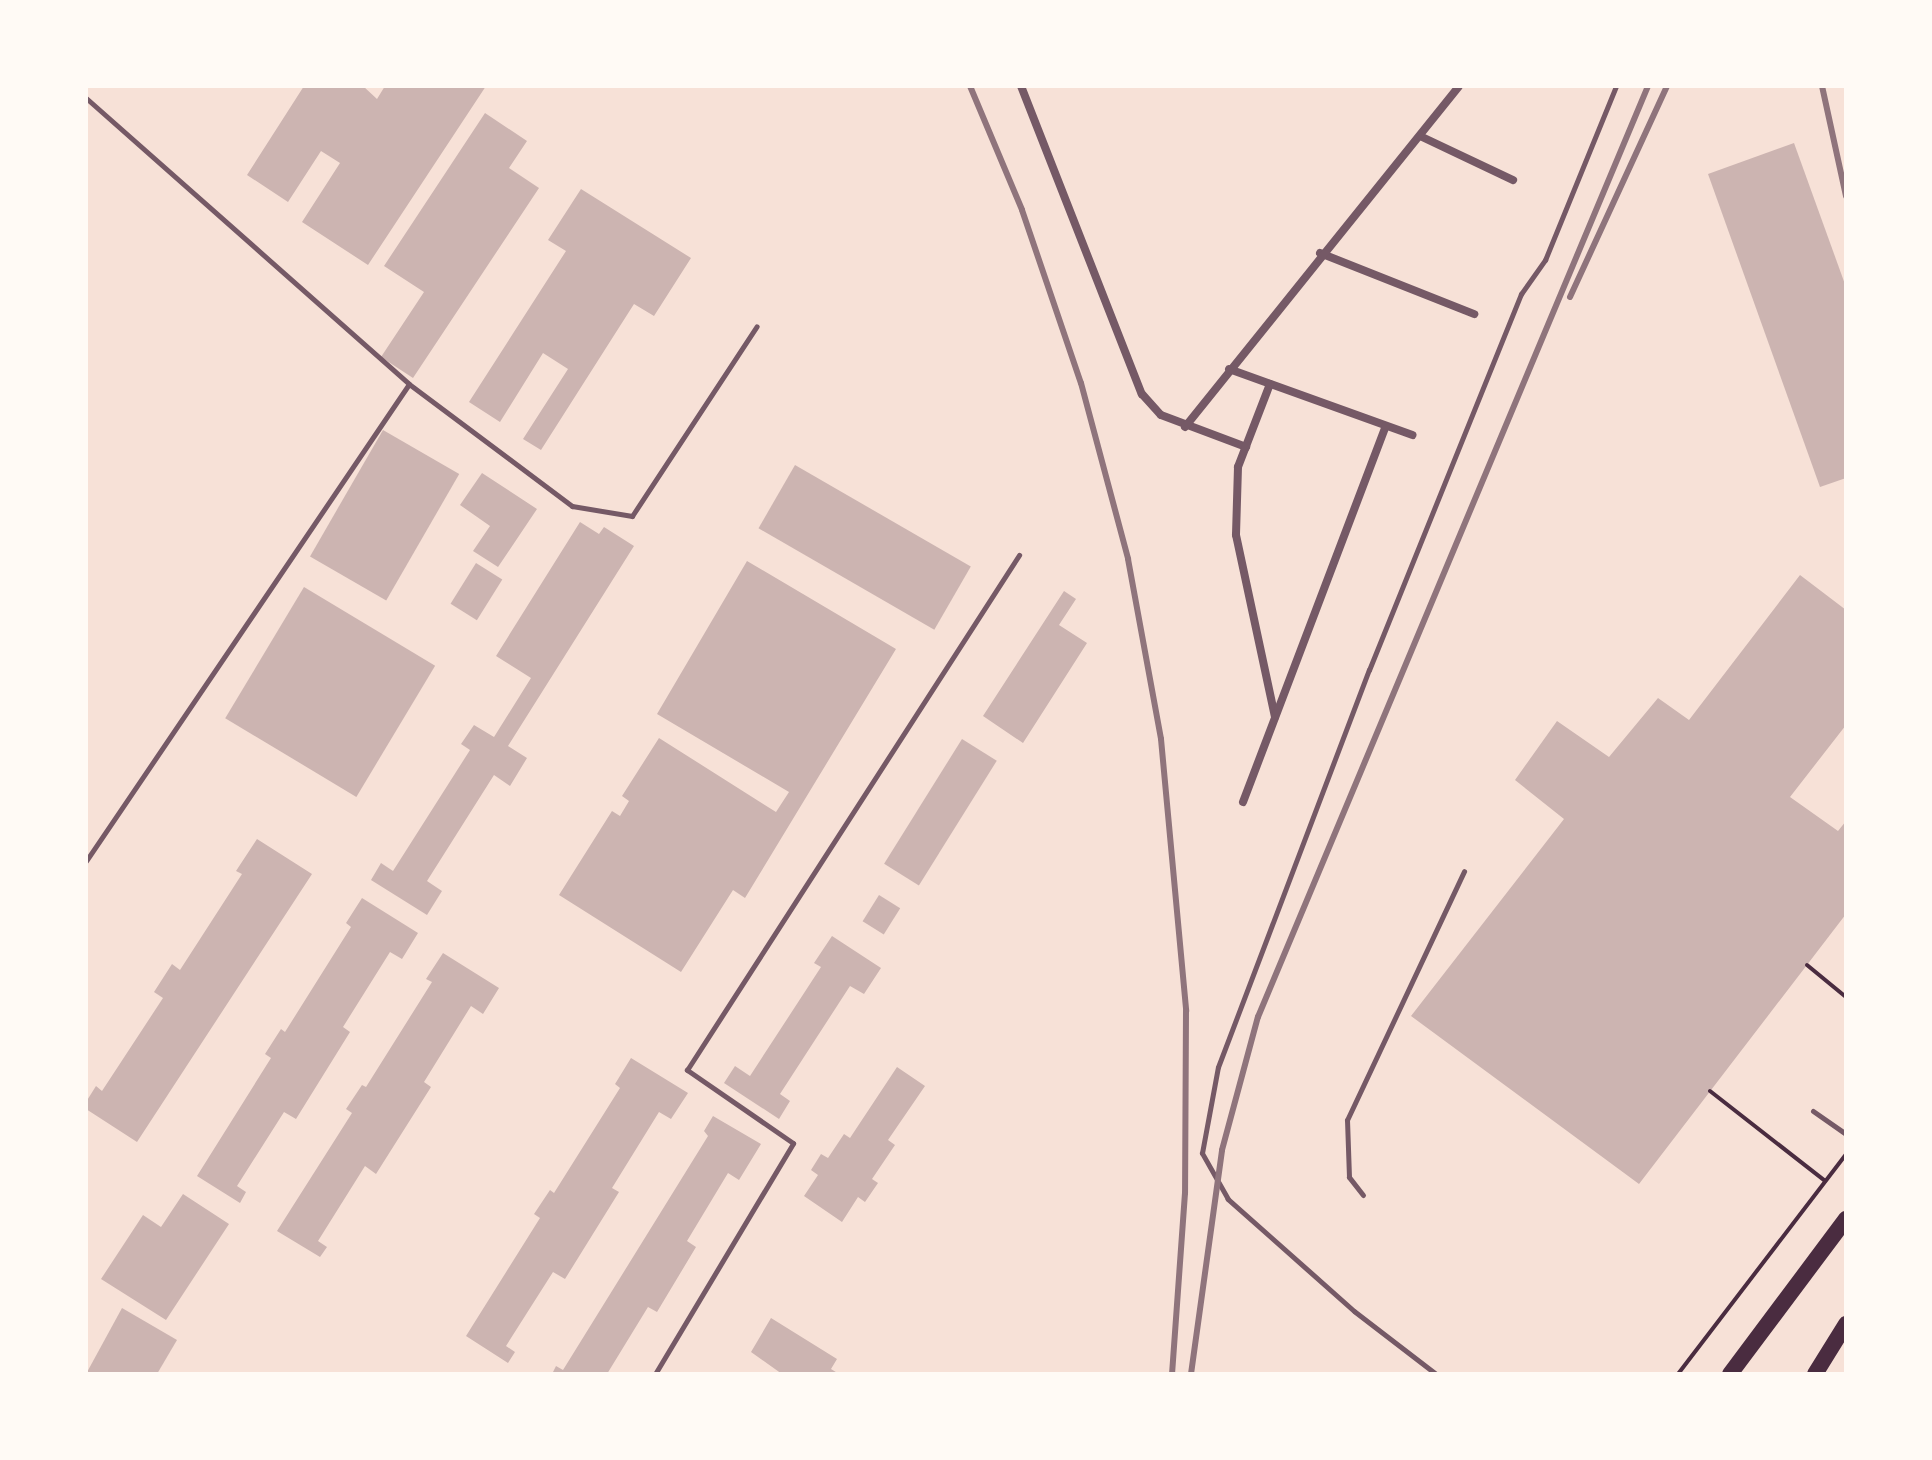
<!DOCTYPE html>
<style>
body{margin:0}
#map{position:relative;width:1932px;height:1460px;overflow:hidden;background:#f7e1d7;font-family:"Archivo Narrow",sans-serif}
div>[style]{position:absolute}
[style*='--x']{left:calc(var(--x)*1px);top:calc(var(--y)*1px);width:calc(var(--w)*1px);rotate:calc(var(--a)*1deg)}
.building>*{inset:0;background:#ccb4b1;transform-origin:0 0}
.path>*{height:4px;margin:-2px;padding:0 2px;transform-origin:2px;border-radius:2px;background:#4a2c40}
.service>*{height:5px;margin:-2.5px;padding:0 2.5px;transform-origin:2.5px;border-radius:2.5px;background:#755966}
.minor>*{height:8px;margin:-4px;padding:0 4px;transform-origin:4px;border-radius:4px;background:#755966}
.secondary>*{height:16px;margin:-8px;padding:0 8px;transform-origin:8px;border-radius:8px;background:#4a2c40}
.rail>*{height:6px;margin:-3px;padding:0 3px;transform-origin:3px;border-radius:3px;background:#8f747c}
span{translate:-50% -50%;white-space:nowrap;text-align:center;line-height:1.15;-webkit-text-stroke:7px #fffaf5;paint-order:stroke}
.frame{position:absolute;inset:0;border:88px solid #fffaf5;pointer-events:none}
</style>
<div id="map">
<div class="building">
<i style="clip-path:polygon(304px 86px,363px 86px,377px 99px,385px 86px,486px 86px,368px 265px,302px 222px,340px 163px,321px 151px,288px 202px,247px 175px)"></i>
<i style="clip-path:polygon(485px 113px,527px 141px,509px 168px,539px 188px,413px 378px,381px 357px,424px 292px,384px 266px)"></i>
<i style="clip-path:polygon(1794px 143px,1846px 287px,1846px 478px,1820px 487px,1708px 174px)"></i>
<i style="clip-path:polygon(581px 189px,691px 258px,654px 316px,634px 304px,541px 450px,523px 439px,568px 369px,543px 353px,500px 422px,469px 402px,566px 251px,548px 240px)"></i>
<i style="left:383px;top:430px;width:88px;height:146px;rotate:30deg"></i>
<i style="left:795px;top:465px;width:203px;height:73px;rotate:30deg"></i>
<i style="clip-path:polygon(482px 473px,537px 509px,498px 567px,473px 551px,490px 526px,460px 505px)"></i>
<i style="clip-path:polygon(580px 522px,599px 534px,604px 527px,634px 546px,508px 746px,527px 758px,510px 786px,494px 775px,427px 881px,442px 891px,427px 915px,371px 880px,381px 863px,393px 871px,470px 750px,461px 744px,474px 725px,494px 737px,531px 678px,496px 656px)"></i>
<i style="clip-path:polygon(747px 561px,896px 649px,745px 898px,733px 890px,681px 972px,559px 895px,612px 811px,620px 816px,629px 801px,622px 796px,659px 738px,776px 812px,789px 792px,657px 714px)"></i>
<i style="left:476px;top:563px;width:31px;height:48px;rotate:32deg"></i>
<i style="clip-path:polygon(1800px 575px,1846px 610px,1846px 725px,1790px 797px,1838px 831px,1846px 821px,1846px 914px,1639px 1184px,1411px 1016px,1564px 819px,1515px 780px,1557px 721px,1609px 757px,1658px 698px,1689px 720px)"></i>
<i style="left:304px;top:587px;width:153px;height:153px;rotate:31deg"></i>
<i style="clip-path:polygon(1064px 591px,1076px 599px,1059px 625px,1087px 643px,1023px 743px,983px 716px)"></i>
<i style="left:962px;top:739px;width:41px;height:147px;rotate:32deg"></i>
<i style="clip-path:polygon(257px 839px,312px 874px,137px 1142px,86px 1109px,86px 1102px,96px 1086px,102px 1091px,163px 998px,154px 992px,172px 964px,180px 970px,242px 874px,236px 871px)"></i>
<i style="left:879px;top:895px;width:25px;height:31px;rotate:32deg"></i>
<i style="clip-path:polygon(362px 898px,418px 933px,402px 959px,390px 952px,343px 1027px,350px 1032px,296px 1119px,284px 1112px,237px 1186px,246px 1192px,240px 1203px,197px 1176px,271px 1058px,265px 1054px,281px 1029px,285px 1032px,351px 927px,346px 923px)"></i>
<i style="clip-path:polygon(832px 936px,881px 968px,864px 994px,850px 986px,780px 1094px,790px 1101px,779px 1119px,724px 1083px,735px 1066px,750px 1076px,821px 967px,814px 963px)"></i>
<i style="clip-path:polygon(443px 953px,499px 988px,483px 1014px,471px 1006px,424px 1082px,431px 1087px,376px 1174px,365px 1166px,318px 1241px,327px 1247px,320px 1257px,277px 1231px,352px 1113px,346px 1109px,362px 1085px,366px 1087px,432px 982px,426px 979px)"></i>
<i style="clip-path:polygon(631px 1058px,688px 1093px,671px 1119px,659px 1112px,612px 1188px,619px 1192px,565px 1279px,553px 1272px,506px 1346px,515px 1352px,508px 1363px,466px 1336px,540px 1218px,534px 1214px,550px 1190px,554px 1193px,620px 1088px,615px 1084px)"></i>
<i style="clip-path:polygon(897px 1067px,925px 1086px,888px 1140px,895px 1145px,872px 1179px,878px 1183px,865px 1202px,858px 1197px,842px 1222px,804px 1196px,818px 1175px,811px 1170px,821px 1154px,828px 1158px,844px 1134px,850px 1138px)"></i>
<i style="clip-path:polygon(713px 1116px,761px 1144px,739px 1180px,728px 1173px,687px 1241px,696px 1247px,657px 1312px,648px 1307px,607px 1374px,552px 1374px,556px 1366px,563px 1370px,708px 1136px,704px 1131px)"></i>
<i style="clip-path:polygon(183px 1194px,229px 1224px,166px 1320px,101px 1279px,143px 1215px,161px 1227px)"></i>
<i style="clip-path:polygon(122px 1308px,177px 1340px,157px 1374px,86px 1374px)"></i>
<i style="clip-path:polygon(771px 1318px,837px 1359px,831px 1369px,839px 1374px,782px 1374px,751px 1352px)"></i>
</div>
<div class="path">
<i style="--x:1807;--y:965;--w:50;--a:39.4"></i>
<i style="--x:1710;--y:1091;--w:146;--a:38"></i>
<i style="--x:1678;--y:1374;--w:277;--a:-52.6"></i>
</div>
<div class="service">
<i style="--x:86;--y:98;--w:431;--a:41.5"></i>
<i style="--x:409;--y:384;--w:576;--a:124.1"></i>
<i style="--x:409;--y:384;--w:204;--a:36.8"></i>
<i style="--x:572;--y:506;--w:61;--a:9.5"></i>
<i style="--x:632;--y:516;--w:227;--a:-56.7"></i>
<i style="--x:1813;--y:1111;--w:40;--a:34.9"></i>
<i style="--x:1363;--y:1195;--w:23;--a:-128"></i>
<i style="--x:1349;--y:1177;--w:57;--a:-92"></i>
<i style="--x:1347;--y:1120;--w:275;--a:-64.8"></i>
<i style="--x:655;--y:1374;--w:269;--a:-59.1"></i>
<i style="--x:793;--y:1143;--w:129;--a:-145.4"></i>
<i style="--x:687;--y:1070;--w:613;--a:-57.19"></i>
<i style="--x:1436;--y:1374;--w:103;--a:-142.5"></i>
<i style="--x:1354;--y:1311;--w:169;--a:-138.4"></i>
<i style="--x:1228;--y:1199;--w:53;--a:-119.5"></i>
<i style="--x:1202;--y:1153;--w:87;--a:-79.5"></i>
<i style="--x:1218;--y:1067;--w:425;--a:-69.2"></i>
<i style="--x:1369;--y:670;--w:406;--a:-68"></i>
<i style="--x:1521;--y:294;--w:42;--a:-54.8"></i>
<i style="--x:1545;--y:260;--w:188;--a:-67.8"></i>
</div>
<div class="minor">
<i style="--x:1021;--y:86;--w:331;--a:68.6"></i>
<i style="--x:1142;--y:394;--w:28;--a:48"></i>
<i style="--x:1161;--y:415;--w:91;--a:20.6"></i>
<i style="--x:1420;--y:136;--w:103;--a:25.3"></i>
<i style="--x:1320;--y:253;--w:166;--a:21.6"></i>
<i style="--x:1229;--y:369;--w:195;--a:19.8"></i>
<i style="--x:1270;--y:384;--w:89;--a:111.1"></i>
<i style="--x:1238;--y:467;--w:68;--a:91.7"></i>
<i style="--x:1236;--y:535;--w:186;--a:77.9"></i>
<i style="--x:1185;--y:427;--w:437;--a:-51.2"></i>
<i style="--x:1243;--y:802;--w:402;--a:-69.2"></i>
</div>
<div class="secondary">
<i style="--x:1730;--y:1374;--w:194;--a:-53.2"></i>
<i style="--x:1815;--y:1374;--w:59;--a:-58.2"></i>
</div>
<div class="rail">
<i style="--x:970;--y:86;--w:134;--a:67.2"></i>
<i style="--x:1022;--y:210;--w:183;--a:71.2"></i>
<i style="--x:1081;--y:383;--w:182;--a:75"></i>
<i style="--x:1128;--y:559;--w:183;--a:79.6"></i>
<i style="--x:1161;--y:739;--w:273;--a:84.7"></i>
<i style="--x:1186;--y:1011;--w:182;--a:90.3"></i>
<i style="--x:1185;--y:1193;--w:181;--a:94.1"></i>
<i style="--x:1822;--y:86;--w:113;--a:77.7"></i>
<i style="--x:1570;--y:297;--w:232;--a:-65.3"></i>
<i style="--x:1191;--y:1374;--w:226;--a:-82.1"></i>
<i style="--x:1222;--y:1150;--w:138;--a:-74.9"></i>
<i style="--x:1258;--y:1017;--w:1009;--a:-67.27"></i>
</div>
<div class="frame"></div>
</div>
